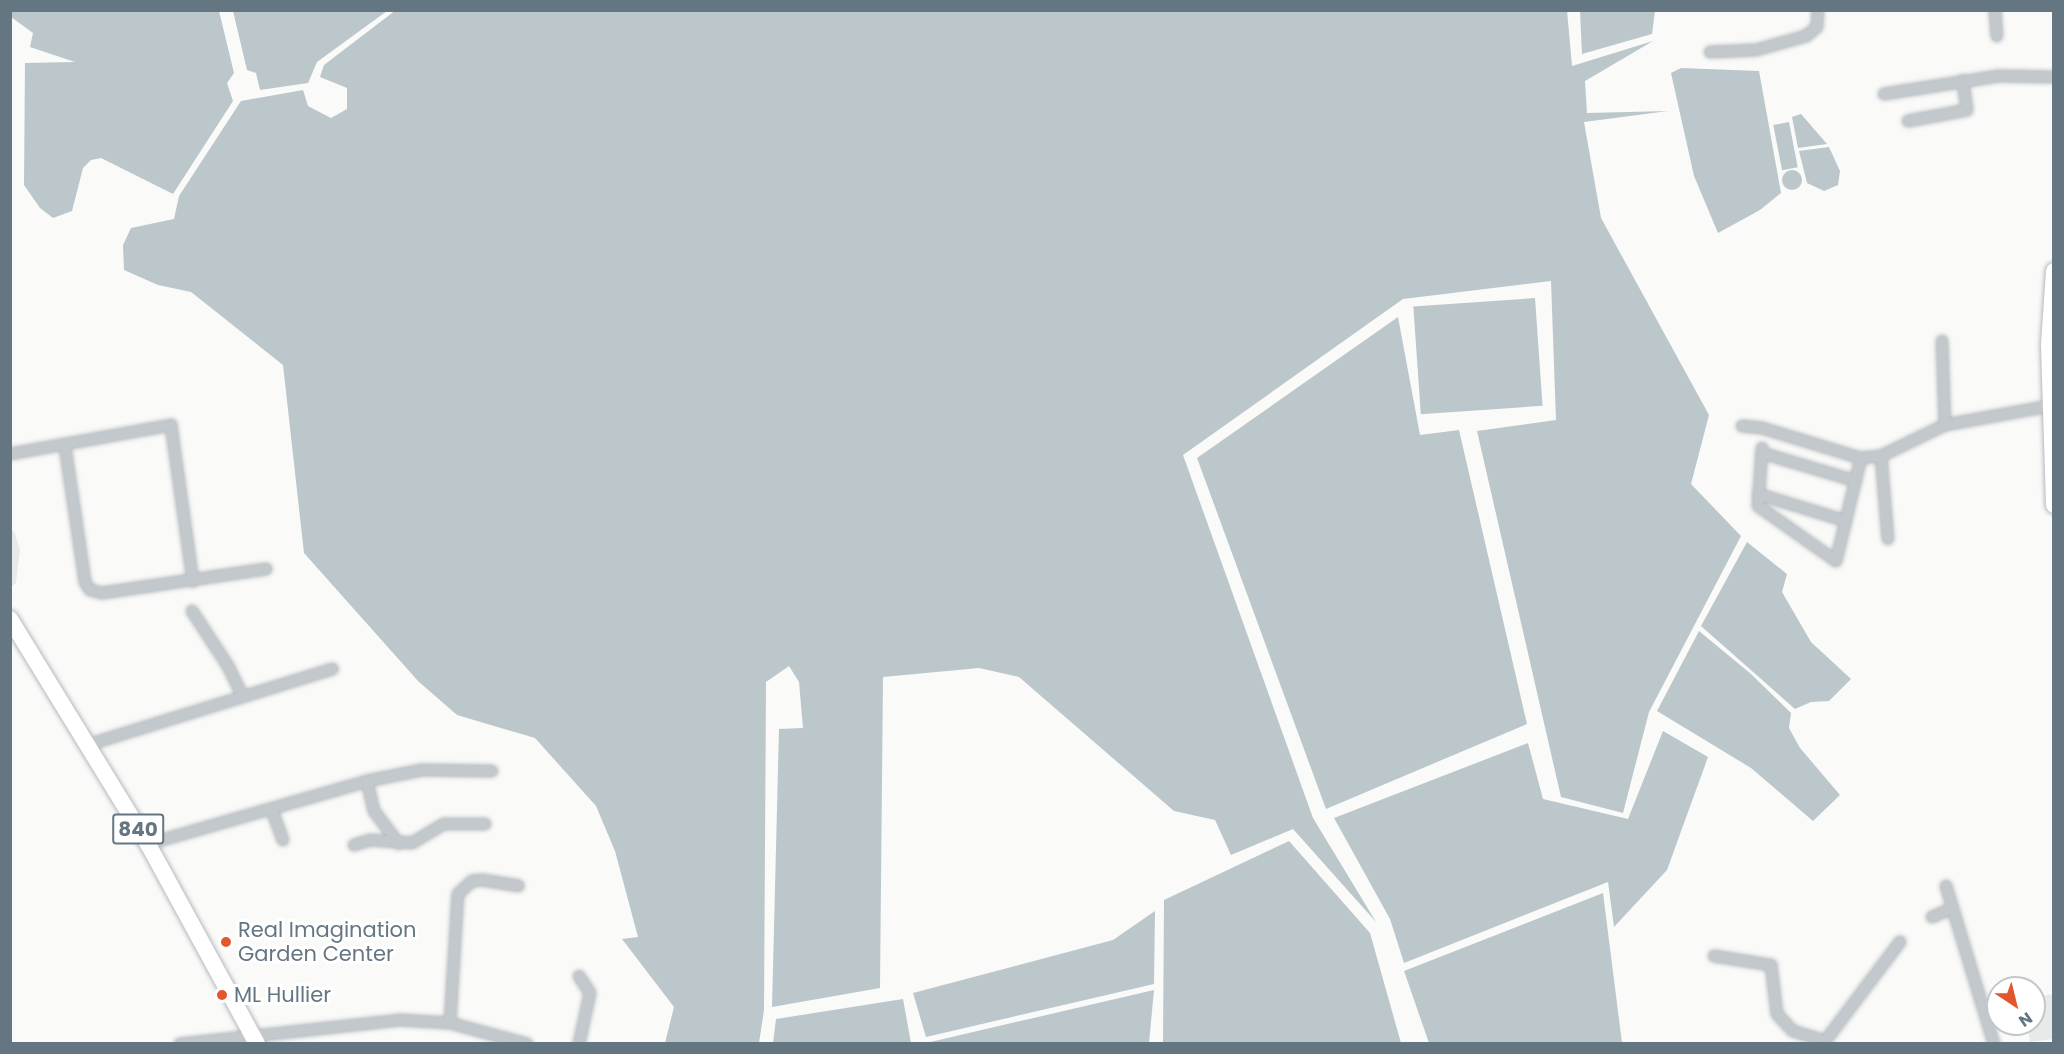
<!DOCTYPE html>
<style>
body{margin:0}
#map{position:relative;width:2064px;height:1054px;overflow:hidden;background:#fafaf8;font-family:Poppins,sans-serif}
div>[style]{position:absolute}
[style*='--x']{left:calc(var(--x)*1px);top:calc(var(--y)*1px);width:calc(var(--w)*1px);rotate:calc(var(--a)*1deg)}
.built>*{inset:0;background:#e8e9e9}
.water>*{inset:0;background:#bbc7cb;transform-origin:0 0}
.round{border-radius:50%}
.roads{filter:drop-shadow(0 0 2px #b5babe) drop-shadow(0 0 2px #b5babe)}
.minor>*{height:10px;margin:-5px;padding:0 5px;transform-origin:5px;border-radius:5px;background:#c3c8cc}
.primary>*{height:16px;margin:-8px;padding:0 8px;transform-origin:8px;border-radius:8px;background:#fff}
.trunk>*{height:16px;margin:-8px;padding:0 8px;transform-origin:8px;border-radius:8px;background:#fff}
.dots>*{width:16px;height:16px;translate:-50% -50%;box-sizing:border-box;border:3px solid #fff;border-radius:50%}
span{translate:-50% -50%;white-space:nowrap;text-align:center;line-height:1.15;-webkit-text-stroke:6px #fff;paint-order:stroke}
.shield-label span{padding:2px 4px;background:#fff;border:2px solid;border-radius:4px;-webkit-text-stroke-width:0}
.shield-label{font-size:20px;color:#657683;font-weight:700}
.poi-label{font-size:21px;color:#657683}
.left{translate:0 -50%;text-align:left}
.frame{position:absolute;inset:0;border:12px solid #657683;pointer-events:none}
.north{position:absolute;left:1986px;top:976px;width:60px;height:60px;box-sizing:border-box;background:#fff;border:2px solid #c1c8cd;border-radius:50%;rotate:145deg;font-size:16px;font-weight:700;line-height:24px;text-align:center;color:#657683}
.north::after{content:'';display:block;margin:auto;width:21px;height:27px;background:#e4572e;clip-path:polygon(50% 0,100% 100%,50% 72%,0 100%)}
</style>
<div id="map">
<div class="built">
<i style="clip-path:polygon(14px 531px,20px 550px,16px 583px,11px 587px,11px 532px)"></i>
<i style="clip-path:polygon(2053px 994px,2053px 1039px,2030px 1042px,2027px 1024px,2034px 1024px,2034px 997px)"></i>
</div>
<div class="water">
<i style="clip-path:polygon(11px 10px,219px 11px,234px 73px,227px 83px,233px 101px,173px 194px,101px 158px,91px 160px,83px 168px,72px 211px,53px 218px,40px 208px,24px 185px,25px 63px,75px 62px,30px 47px,33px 33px,11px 17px)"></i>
<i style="clip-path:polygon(396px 10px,1567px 10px,1572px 66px,1653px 41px,1585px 81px,1587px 113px,1668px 111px,1584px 122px,1601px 218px,1709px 415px,1691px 484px,1741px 536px,1649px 712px,1623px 813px,1561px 797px,1477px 431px,1556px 420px,1551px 281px,1403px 299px,1183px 455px,1313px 818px,1376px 922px,1293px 829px,1231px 855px,1215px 820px,1174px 811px,1019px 677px,979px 668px,883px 677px,880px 988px,772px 1007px,779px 729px,803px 728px,799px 682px,789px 666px,766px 682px,764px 1010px,759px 1043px,665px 1043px,674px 1007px,622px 939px,638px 937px,615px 851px,596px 806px,535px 738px,457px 715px,418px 681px,304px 553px,283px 365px,191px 292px,158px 285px,124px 270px,123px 245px,131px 228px,174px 219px,179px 196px,241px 101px,303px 90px,308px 106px,331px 118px,347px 109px,347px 88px,320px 77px,324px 65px)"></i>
<i style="clip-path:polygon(233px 11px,233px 10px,387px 11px,317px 62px,308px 83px,260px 90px,256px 73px,247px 70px)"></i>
<i style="clip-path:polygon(1580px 11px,1655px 11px,1652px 34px,1582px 54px)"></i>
<i style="clip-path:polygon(1681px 68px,1759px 71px,1781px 193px,1760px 210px,1718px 233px,1694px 176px,1671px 73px)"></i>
<i style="clip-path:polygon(1801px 114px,1827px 144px,1798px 148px,1792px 117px)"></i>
<i style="left:1789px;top:122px;width:46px;height:16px;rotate:79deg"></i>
<i style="clip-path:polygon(1829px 147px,1840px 171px,1838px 185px,1824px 191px,1807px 183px,1799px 151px)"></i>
<i class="round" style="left:1782px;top:170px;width:20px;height:20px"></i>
<i style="left:1535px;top:298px;width:108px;height:122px;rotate:86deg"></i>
<i style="clip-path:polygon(1398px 317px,1420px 435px,1459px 430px,1527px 724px,1326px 809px,1197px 458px)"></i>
<i style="clip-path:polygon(1747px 542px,1787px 574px,1782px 592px,1811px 642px,1851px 679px,1829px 701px,1811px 702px,1795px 709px,1701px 626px)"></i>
<i style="clip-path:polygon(1699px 631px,1751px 674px,1791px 713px,1789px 728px,1800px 748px,1840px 795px,1813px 821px,1751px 768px,1657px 711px)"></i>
<i style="clip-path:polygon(1663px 731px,1708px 757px,1667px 870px,1614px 927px,1608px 882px,1404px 963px,1390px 919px,1334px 818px,1528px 743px,1543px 799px,1628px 819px)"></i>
<i style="clip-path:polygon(1289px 841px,1370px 933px,1401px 1043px,1163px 1043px,1164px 900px)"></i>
<i style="clip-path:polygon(1603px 893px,1622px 1043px,1429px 1043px,1404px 971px)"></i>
<i style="clip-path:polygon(1155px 911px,1154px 984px,926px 1037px,913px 993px,1113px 940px)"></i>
<i style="clip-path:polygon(1154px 990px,1149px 1043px,926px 1043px)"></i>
<i style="clip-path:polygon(903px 999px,911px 1043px,773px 1043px,776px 1019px)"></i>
</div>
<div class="roads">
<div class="minor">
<i style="--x:1995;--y:10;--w:26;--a:86"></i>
<i style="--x:1710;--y:52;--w:46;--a:-2.5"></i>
<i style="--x:1756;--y:50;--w:52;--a:-15.6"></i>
<i style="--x:1806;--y:36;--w:14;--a:-39"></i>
<i style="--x:1817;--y:27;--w:17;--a:-87"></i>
<i style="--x:1884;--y:94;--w:116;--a:-8.9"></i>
<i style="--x:1999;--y:76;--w:55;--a:1"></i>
<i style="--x:1908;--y:121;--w:60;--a:-10.6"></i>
<i style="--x:1967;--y:110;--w:30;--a:-98"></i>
<i style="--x:1942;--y:341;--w:84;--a:88"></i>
<i style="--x:1742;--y:426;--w:20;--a:6"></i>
<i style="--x:1762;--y:428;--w:103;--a:16.9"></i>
<i style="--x:1861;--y:458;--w:20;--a:-6"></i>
<i style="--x:1881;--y:456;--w:71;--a:-25.8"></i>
<i style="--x:1945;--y:425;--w:107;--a:-10.3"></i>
<i style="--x:65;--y:446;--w:137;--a:81.6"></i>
<i style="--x:85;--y:582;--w:9;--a:58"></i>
<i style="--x:90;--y:590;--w:12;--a:14"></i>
<i style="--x:102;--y:593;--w:166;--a:-8.3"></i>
<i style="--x:1762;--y:448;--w:58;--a:93.9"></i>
<i style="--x:1758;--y:506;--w:95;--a:35.2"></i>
<i style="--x:1836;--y:561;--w:106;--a:-76.4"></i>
<i style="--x:1762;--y:453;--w:98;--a:16.6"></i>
<i style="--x:10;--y:454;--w:164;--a:-10.2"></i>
<i style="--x:171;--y:425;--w:158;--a:82"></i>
<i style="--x:1881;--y:456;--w:83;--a:85.2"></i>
<i style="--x:1758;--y:494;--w:92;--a:17.1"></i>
<i style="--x:192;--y:611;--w:66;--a:56.8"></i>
<i style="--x:228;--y:666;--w:34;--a:64"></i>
<i style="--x:87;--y:745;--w:257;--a:-17.2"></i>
<i style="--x:367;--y:781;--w:31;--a:77"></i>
<i style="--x:374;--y:811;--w:41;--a:52.9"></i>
<i style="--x:272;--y:810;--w:32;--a:70"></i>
<i style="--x:148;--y:844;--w:228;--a:-16"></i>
<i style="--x:367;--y:781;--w:56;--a:-11.3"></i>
<i style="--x:422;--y:770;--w:70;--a:0.8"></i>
<i style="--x:354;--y:845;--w:17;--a:-17"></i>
<i style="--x:370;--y:840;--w:42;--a:4.1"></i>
<i style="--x:412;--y:843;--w:37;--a:-31"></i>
<i style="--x:444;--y:824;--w:41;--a:0"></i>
<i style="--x:1946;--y:886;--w:165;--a:73.1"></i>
<i style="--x:1932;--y:917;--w:23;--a:-23"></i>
<i style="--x:1714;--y:956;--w:58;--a:9"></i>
<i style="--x:1771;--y:965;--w:49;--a:83"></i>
<i style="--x:1777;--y:1014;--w:23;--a:47"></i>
<i style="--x:1793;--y:1031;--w:34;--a:17"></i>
<i style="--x:450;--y:1023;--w:129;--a:-86.5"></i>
<i style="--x:458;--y:894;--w:19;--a:-43"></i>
<i style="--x:472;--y:881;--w:10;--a:-6"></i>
<i style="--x:482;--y:880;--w:37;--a:9"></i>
<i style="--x:180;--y:1044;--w:221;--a:-6.2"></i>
<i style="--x:400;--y:1020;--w:50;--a:3.4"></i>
<i style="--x:450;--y:1023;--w:80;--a:15.3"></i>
<i style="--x:579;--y:1044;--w:52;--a:-77.8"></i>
<i style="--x:590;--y:993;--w:20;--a:-123"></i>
<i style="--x:1823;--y:1044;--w:128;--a:-53"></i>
</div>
<div class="primary">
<i style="--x:2054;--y:271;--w:74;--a:93.9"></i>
<i style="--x:2049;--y:345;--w:160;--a:88.2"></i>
</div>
<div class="trunk">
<i style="--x:10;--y:619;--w:264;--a:58.5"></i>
<i style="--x:148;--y:844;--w:228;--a:61.4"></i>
</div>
</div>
<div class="dots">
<i style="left:226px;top:942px;background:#e4572e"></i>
<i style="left:222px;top:995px;background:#e4572e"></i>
</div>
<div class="shield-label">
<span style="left:138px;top:829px">840</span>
</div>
<div class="poi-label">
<span class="left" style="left:238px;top:942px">Real Imagination<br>Garden Center</span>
<span class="left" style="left:234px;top:995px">ML Hullier</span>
</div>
<div class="frame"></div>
<div class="north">N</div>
</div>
